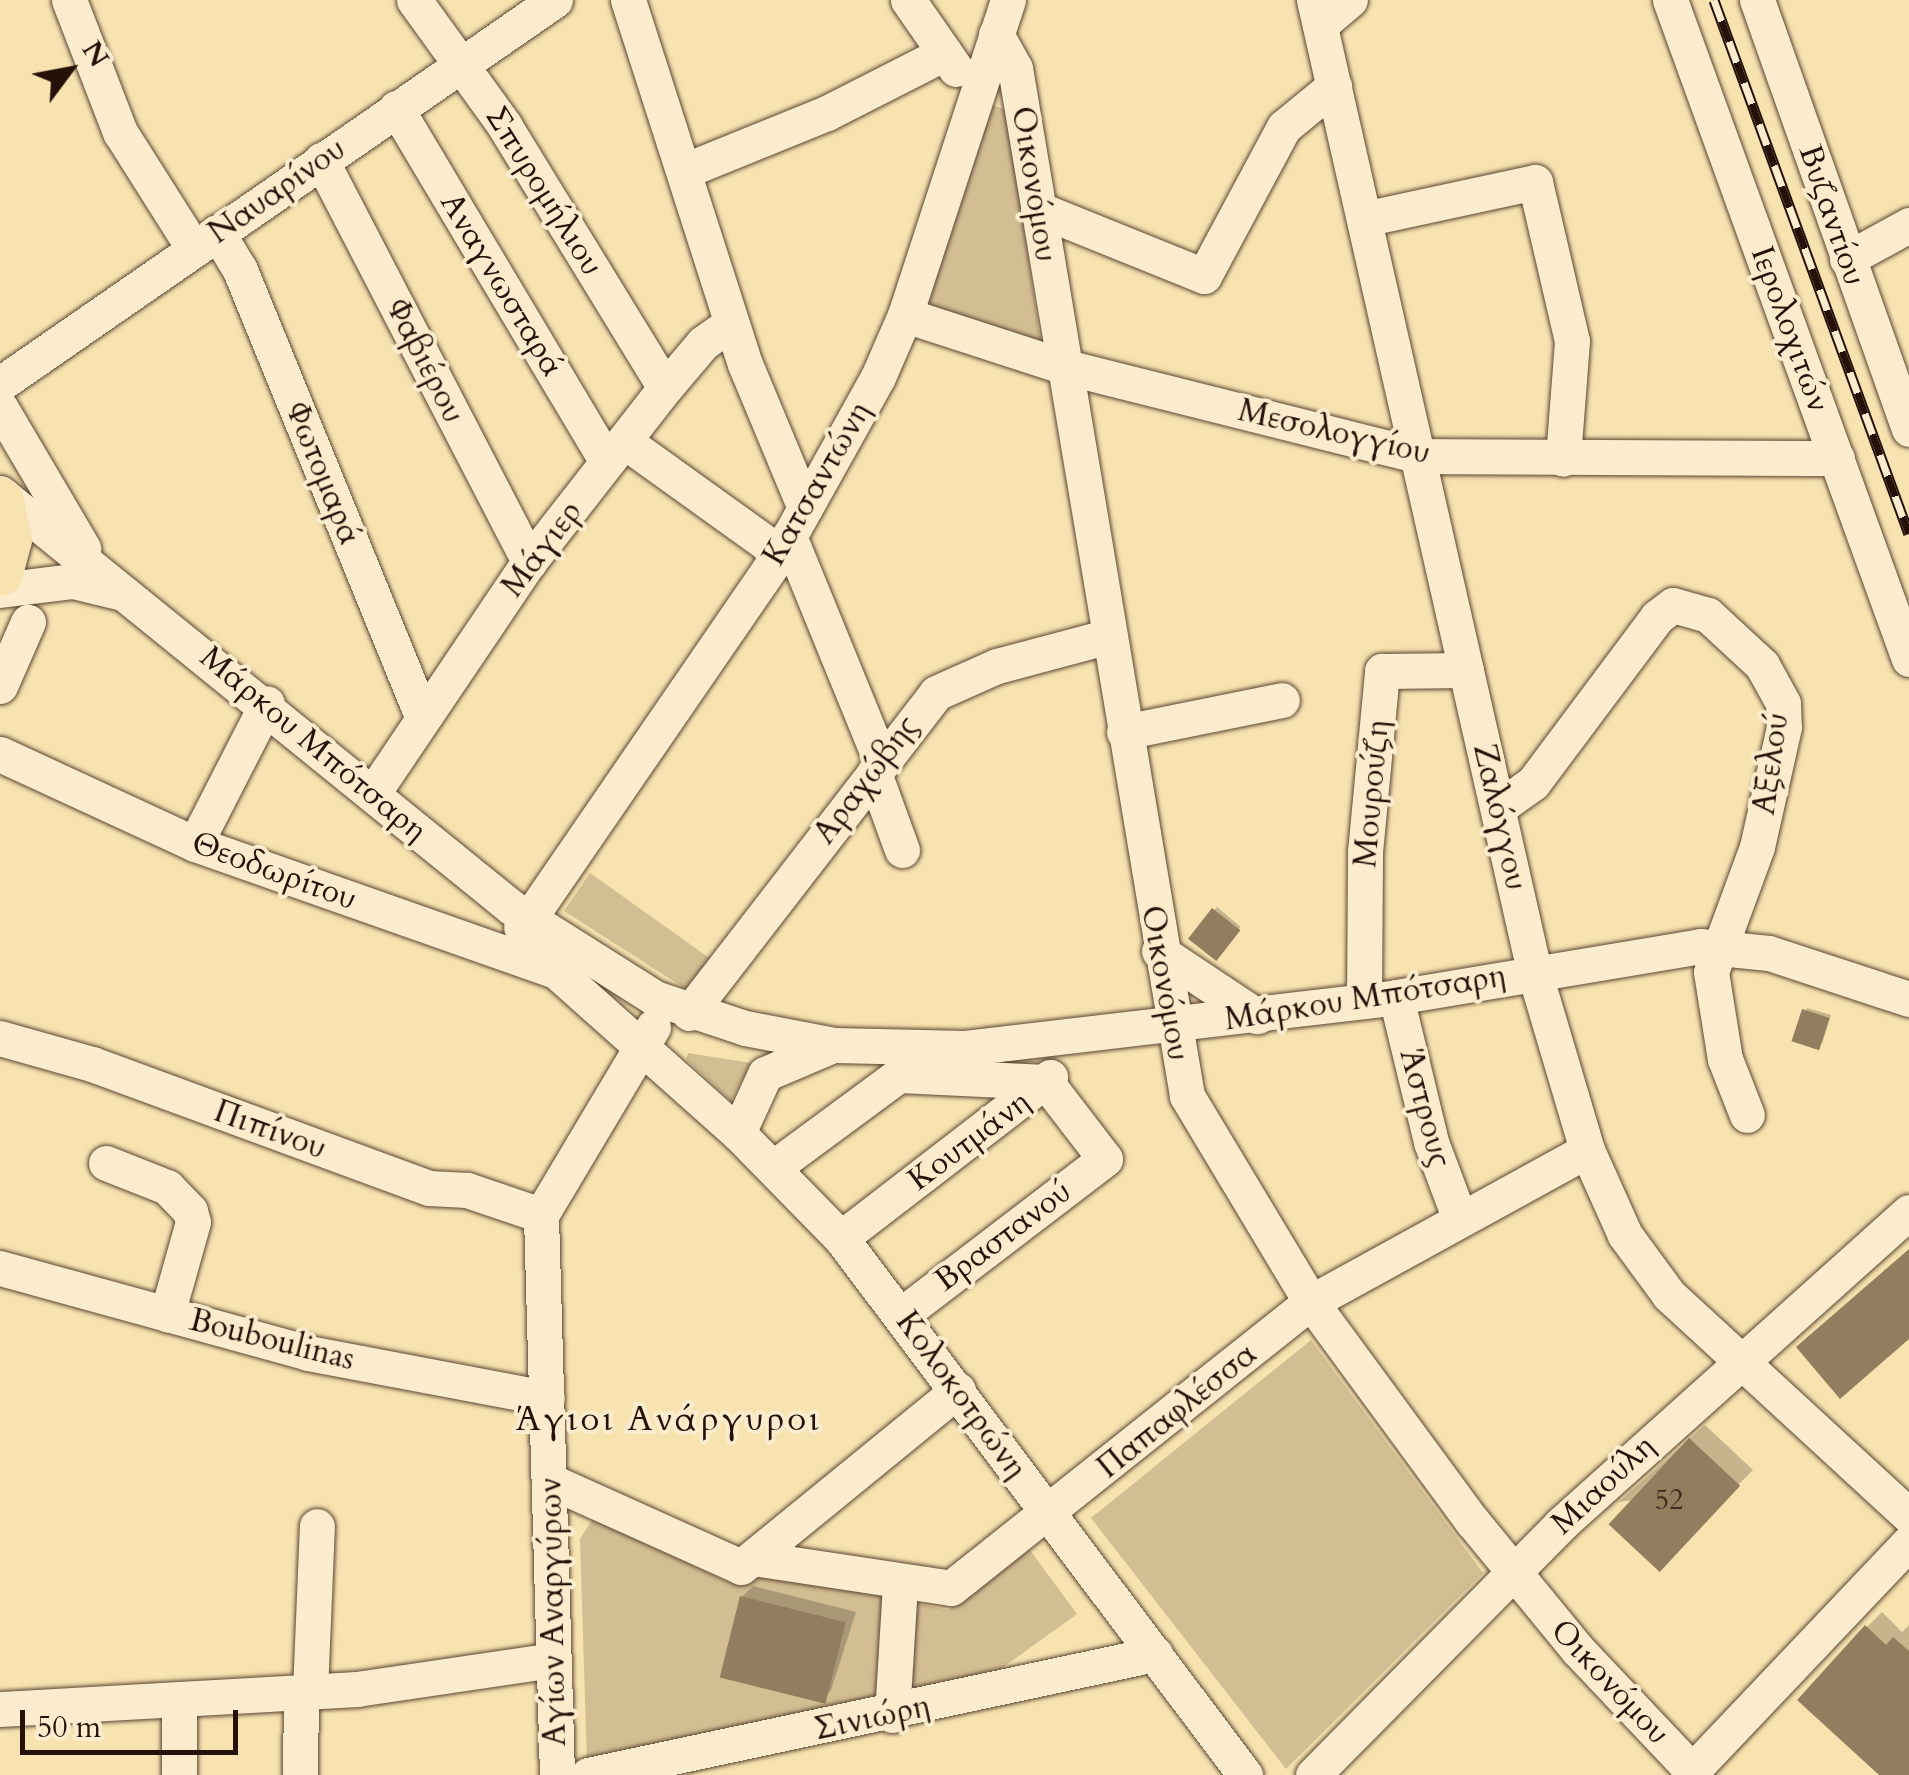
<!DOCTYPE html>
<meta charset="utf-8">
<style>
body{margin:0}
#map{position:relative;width:1909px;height:1775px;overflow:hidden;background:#f7e2b0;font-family:Cardo,serif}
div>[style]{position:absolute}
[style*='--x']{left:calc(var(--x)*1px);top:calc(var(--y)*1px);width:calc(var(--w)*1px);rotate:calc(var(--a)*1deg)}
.green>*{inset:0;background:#d3be93}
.shadow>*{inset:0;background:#0003;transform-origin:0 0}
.building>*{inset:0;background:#927e5f;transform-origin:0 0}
.roads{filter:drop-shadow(0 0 2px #5a4532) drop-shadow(0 0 2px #5a4532)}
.minor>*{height:35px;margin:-17.5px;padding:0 17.5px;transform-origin:17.5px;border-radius:17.5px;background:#faeccc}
.major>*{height:45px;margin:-22.5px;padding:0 22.5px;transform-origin:22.5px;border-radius:22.5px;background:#f7e2b0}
.rail>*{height:11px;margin-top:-5.5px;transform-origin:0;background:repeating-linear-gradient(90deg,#faeccc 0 22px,#251108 0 44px);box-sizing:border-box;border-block:2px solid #251108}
span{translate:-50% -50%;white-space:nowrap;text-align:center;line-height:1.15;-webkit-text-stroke:8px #faeccc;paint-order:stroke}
.number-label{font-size:28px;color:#402c1e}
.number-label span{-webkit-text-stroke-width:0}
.street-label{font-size:32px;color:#251108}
.neighbourhood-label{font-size:35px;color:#251108;letter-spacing:2.5px}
.north{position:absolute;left:20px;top:20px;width:100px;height:100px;-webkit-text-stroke:8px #faeccc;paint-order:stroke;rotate:58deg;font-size:28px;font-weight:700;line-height:40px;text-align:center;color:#251108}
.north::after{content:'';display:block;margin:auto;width:35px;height:45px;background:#251108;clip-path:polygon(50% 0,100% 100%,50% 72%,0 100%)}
.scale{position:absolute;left:20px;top:1710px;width:218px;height:45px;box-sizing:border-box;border:5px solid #251108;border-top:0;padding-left:12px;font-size:30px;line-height:35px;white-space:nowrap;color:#251108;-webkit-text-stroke:8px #faeccc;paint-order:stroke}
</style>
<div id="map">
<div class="green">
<i style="clip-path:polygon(991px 105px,1007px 110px,1041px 345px,925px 308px)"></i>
<i style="clip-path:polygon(590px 873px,715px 962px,692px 993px,564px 911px)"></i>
<i style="clip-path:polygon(688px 1053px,751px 1063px,731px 1101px,686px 1059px)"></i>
<i style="clip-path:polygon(1311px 1340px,1483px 1573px,1286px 1769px,1091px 1518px)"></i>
<i style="clip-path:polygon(593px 1518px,732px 1584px,766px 1570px,948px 1610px,1029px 1549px,1077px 1614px,984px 1681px,587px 1763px,580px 1539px)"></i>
</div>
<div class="shadow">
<i style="left:1217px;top:907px;width:31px;height:41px;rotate:40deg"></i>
<i style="clip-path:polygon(1807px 1008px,1831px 1015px,1822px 1044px,1805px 1011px)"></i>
<i style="clip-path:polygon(1705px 1425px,1753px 1470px,1738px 1485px,1619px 1502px)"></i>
<i style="clip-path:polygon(753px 1586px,856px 1612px,831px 1690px,820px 1701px,723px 1676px,742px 1597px)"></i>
<i style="clip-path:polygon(1882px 1612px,1902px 1632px,1909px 1625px,1909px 1775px,1882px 1775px,1867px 1627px)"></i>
</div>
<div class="building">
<i style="left:1212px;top:908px;width:36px;height:39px;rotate:38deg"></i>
<i style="left:1802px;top:1009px;width:29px;height:34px;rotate:18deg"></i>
<i style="clip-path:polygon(1909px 1249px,1909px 1339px,1840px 1399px,1796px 1347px)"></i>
<i style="left:1689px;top:1438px;width:70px;height:118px;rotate:43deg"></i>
<i style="left:740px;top:1596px;width:109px;height:84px;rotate:14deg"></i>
<i style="clip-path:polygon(1865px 1625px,1886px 1645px,1893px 1637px,1909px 1651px,1909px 1775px,1879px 1775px,1797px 1700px)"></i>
</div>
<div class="roads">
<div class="minor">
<i style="--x:69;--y:0;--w:142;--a:68.9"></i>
<i style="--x:120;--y:132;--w:138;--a:57.7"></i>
<i style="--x:414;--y:0;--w:154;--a:54.2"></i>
<i style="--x:504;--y:125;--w:308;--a:58.5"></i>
<i style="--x:628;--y:0;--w:382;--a:72.2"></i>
<i style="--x:745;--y:364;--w:156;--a:67.4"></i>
<i style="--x:908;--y:0;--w:84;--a:55.2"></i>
<i style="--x:1314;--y:0;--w:996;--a:77.23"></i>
<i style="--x:1534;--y:971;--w:187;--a:73.5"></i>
<i style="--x:1587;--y:1150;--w:93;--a:65.9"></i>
<i style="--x:1625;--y:1235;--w:74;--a:53.7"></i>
<i style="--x:1669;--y:1295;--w:326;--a:42.6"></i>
<i style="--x:1670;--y:0;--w:701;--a:70.07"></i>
<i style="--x:1757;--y:0;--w:455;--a:70.5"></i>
<i style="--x:1320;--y:25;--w:39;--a:-40"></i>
<i style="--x:996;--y:34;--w:39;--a:61"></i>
<i style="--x:1015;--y:68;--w:1042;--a:80.5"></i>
<i style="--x:1187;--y:1096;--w:240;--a:59"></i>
<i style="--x:1311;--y:1302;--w:272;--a:53.7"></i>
<i style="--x:1472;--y:1521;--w:166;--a:50.6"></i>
<i style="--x:1577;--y:1649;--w:173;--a:46.6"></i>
<i style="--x:396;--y:108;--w:412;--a:59.2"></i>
<i style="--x:321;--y:160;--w:453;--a:62.6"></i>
<i style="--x:684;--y:171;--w:154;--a:-22.1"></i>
<i style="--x:827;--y:113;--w:132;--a:-27"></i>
<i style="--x:1038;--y:209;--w:179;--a:22"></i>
<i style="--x:1204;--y:276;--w:169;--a:-61.8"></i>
<i style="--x:1284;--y:127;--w:65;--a:-39.4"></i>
<i style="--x:1364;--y:219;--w:175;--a:-12.2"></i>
<i style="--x:1535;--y:182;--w:163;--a:76.9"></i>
<i style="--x:1572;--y:341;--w:118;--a:94.4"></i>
<i style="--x:217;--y:232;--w:44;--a:58.8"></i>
<i style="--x:240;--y:270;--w:484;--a:67.8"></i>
<i style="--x:1847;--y:259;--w:71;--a:-28.7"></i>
<i style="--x:905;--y:315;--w:165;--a:18"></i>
<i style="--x:1062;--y:366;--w:368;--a:14.1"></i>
<i style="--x:1419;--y:456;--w:418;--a:0.3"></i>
<i style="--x:0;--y:384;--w:675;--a:-34.68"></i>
<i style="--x:0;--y:407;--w:164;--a:59.5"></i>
<i style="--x:624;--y:441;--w:192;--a:35.7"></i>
<i style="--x:0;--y:493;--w:658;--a:39.01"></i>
<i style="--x:511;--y:907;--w:170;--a:32.3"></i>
<i style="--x:655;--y:998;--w:95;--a:18.4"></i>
<i style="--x:745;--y:1028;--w:92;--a:10.7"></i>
<i style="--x:835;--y:1045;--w:130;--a:1.3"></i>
<i style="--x:965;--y:1048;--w:434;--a:-6.7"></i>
<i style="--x:1396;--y:997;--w:308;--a:-9.5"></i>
<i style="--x:1700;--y:946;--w:69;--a:5.8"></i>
<i style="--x:1769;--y:953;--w:147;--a:18.2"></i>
<i style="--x:789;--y:536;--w:243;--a:67.8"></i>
<i style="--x:0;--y:590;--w:74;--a:-7"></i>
<i style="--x:73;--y:581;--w:51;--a:13.5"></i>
<i style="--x:0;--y:686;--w:70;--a:-66.4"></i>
<i style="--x:1124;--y:732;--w:161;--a:-11.4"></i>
<i style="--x:0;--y:754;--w:215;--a:24.8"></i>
<i style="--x:195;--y:844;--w:383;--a:19.4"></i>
<i style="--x:874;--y:773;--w:82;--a:70"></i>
<i style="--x:373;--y:793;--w:279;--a:-56"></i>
<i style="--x:529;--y:562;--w:221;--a:-52"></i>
<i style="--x:665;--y:388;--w:59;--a:-49.8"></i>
<i style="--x:703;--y:343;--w:35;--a:-35"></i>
<i style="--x:1498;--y:808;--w:43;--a:-35.5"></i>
<i style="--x:1533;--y:783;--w:207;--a:-53.2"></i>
<i style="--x:1657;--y:617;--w:20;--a:-37"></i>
<i style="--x:1673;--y:605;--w:36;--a:16"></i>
<i style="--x:1708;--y:615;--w:74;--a:42.8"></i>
<i style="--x:1762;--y:665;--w:43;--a:61.1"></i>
<i style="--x:1783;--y:703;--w:24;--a:88"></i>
<i style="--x:1784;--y:727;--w:123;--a:102.7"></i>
<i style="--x:1757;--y:847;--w:133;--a:110.2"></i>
<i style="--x:1711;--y:972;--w:88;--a:80.9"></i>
<i style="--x:1725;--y:1059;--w:60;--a:68.6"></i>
<i style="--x:195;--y:844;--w:158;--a:-62.9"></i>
<i style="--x:528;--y:920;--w:445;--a:-55.5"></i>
<i style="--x:780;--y:553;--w:201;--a:-60.9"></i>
<i style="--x:878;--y:377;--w:68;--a:-66.5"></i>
<i style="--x:905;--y:315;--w:331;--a:-71.9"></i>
<i style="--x:521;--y:927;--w:56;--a:51.5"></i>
<i style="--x:556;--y:971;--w:244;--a:41.7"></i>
<i style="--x:738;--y:1133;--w:147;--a:45.6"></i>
<i style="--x:841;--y:1238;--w:672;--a:53.04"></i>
<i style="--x:1159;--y:951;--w:118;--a:33.6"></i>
<i style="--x:1396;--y:997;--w:149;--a:76.4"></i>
<i style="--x:1431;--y:1142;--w:80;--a:69.5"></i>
<i style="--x:1364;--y:1001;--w:149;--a:-89.6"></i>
<i style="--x:1365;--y:852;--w:182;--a:-84.6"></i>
<i style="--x:1382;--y:671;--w:84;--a:-0.7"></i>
<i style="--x:689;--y:1013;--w:404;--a:-52.3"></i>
<i style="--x:936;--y:693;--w:67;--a:-23.9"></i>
<i style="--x:997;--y:666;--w:113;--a:-14.9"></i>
<i style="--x:0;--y:1038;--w:96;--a:15.8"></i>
<i style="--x:92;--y:1064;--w:359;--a:20.2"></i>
<i style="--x:429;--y:1188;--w:38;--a:3"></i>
<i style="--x:467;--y:1190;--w:78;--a:18.7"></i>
<i style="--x:738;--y:1133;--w:65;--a:-65.4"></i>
<i style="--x:765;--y:1074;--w:69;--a:-23.2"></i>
<i style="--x:106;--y:1163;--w:66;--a:21.5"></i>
<i style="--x:167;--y:1187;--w:33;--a:46"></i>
<i style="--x:190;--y:1211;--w:11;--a:75"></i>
<i style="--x:193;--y:1222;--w:96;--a:105.8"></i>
<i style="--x:774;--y:1167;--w:155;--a:-36.4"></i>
<i style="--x:899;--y:1075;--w:147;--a:2.7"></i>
<i style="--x:1046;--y:1082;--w:97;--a:52.5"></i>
<i style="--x:1105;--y:1159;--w:255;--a:142.6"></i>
<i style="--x:841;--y:1238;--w:264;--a:-37.6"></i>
<i style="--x:0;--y:1268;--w:320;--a:15.4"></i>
<i style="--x:308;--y:1353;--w:243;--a:10.7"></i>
<i style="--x:550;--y:1481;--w:209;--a:24.2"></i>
<i style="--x:741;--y:1567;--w:280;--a:-39.2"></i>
<i style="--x:753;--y:1558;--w:200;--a:8.6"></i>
<i style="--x:951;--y:1588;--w:460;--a:-38.5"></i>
<i style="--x:1311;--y:1302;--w:315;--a:-28.8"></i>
<i style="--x:310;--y:1691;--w:165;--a:-87.6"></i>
<i style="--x:0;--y:1709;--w:358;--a:-3.2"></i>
<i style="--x:357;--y:1689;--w:198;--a:-8.4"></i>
<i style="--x:892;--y:1715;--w:131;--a:-86.5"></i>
<i style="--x:1692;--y:1771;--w:315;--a:-46.5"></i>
<i style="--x:179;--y:1775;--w:76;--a:-90"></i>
<i style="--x:300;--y:1775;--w:83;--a:-89.3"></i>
<i style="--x:557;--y:1775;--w:560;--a:-91.64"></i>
<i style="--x:541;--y:1215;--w:219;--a:-59.2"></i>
<i style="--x:588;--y:1775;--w:580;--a:-12.05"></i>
<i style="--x:1313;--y:1775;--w:353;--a:-45.3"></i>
<i style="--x:1561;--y:1524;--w:467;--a:-41.9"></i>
</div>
<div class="major">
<i style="--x:0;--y:499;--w:41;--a:77.3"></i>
<i style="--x:9;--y:539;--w:35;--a:105"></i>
</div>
</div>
<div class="rail">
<i style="--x:1714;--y:0;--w:568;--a:69.94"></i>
</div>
<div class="number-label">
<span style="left:1669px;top:1500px">52</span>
</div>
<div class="street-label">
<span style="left:1034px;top:184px;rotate:81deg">Οικονόμου</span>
<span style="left:277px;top:191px;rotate:-35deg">Ναυαρίνου</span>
<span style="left:544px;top:191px;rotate:58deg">Σπυρομήλιου</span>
<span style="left:1832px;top:215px;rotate:71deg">Βυζαντίου</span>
<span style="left:502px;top:285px;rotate:59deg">Αναγνωσταρά</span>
<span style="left:1790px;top:329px;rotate:70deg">Ιερολοχιτών</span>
<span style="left:425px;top:361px;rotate:63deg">Φαβιέρου</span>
<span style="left:1334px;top:432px;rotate:13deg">Μεσολογγίου</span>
<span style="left:323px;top:474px;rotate:68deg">Φωτομαρά</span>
<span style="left:817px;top:484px;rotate:-60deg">Κατσαντώνη</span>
<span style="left:542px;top:549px;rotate:-53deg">Μάγιερ</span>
<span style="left:313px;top:744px;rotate:40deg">Μάρκου Μπότσαρη</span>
<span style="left:1771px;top:764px;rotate:-82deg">Αξελού</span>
<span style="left:866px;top:780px;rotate:-53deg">Αραχώβης</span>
<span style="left:1372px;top:794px;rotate:-85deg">Μουρούζη</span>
<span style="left:1500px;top:817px;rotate:77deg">Ζαλόγγου</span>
<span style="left:274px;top:871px;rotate:20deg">Θεοδωρίτου</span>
<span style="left:1165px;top:983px;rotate:80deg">Οικονόμου</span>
<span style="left:1365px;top:998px;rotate:-9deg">Μάρκου Μπότσαρη</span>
<span style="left:1425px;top:1108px;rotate:75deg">Άστρους</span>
<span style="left:270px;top:1130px;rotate:20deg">Πιπίνου</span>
<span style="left:969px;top:1141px;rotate:-37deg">Κουτμάνη</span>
<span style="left:1003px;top:1236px;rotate:-37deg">Βραστανού</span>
<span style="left:272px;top:1340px;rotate:14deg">Bouboulinas</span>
<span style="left:961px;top:1395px;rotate:54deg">Κολοκοτρώνη</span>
<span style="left:1177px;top:1411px;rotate:-39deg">Παπαφλέσσα</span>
<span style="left:1603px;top:1485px;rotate:-43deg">Μιαούλη</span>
<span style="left:553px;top:1612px;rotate:-91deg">Αγίων Αναργύρων</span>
<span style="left:1610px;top:1682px;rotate:47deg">Οικονόμου</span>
<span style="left:872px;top:1718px;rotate:-12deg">Σινιώρη</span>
</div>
<div class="neighbourhood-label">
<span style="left:669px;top:1419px">Άγιοι Ανάργυροι</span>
</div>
<div class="north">N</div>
<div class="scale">50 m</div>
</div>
